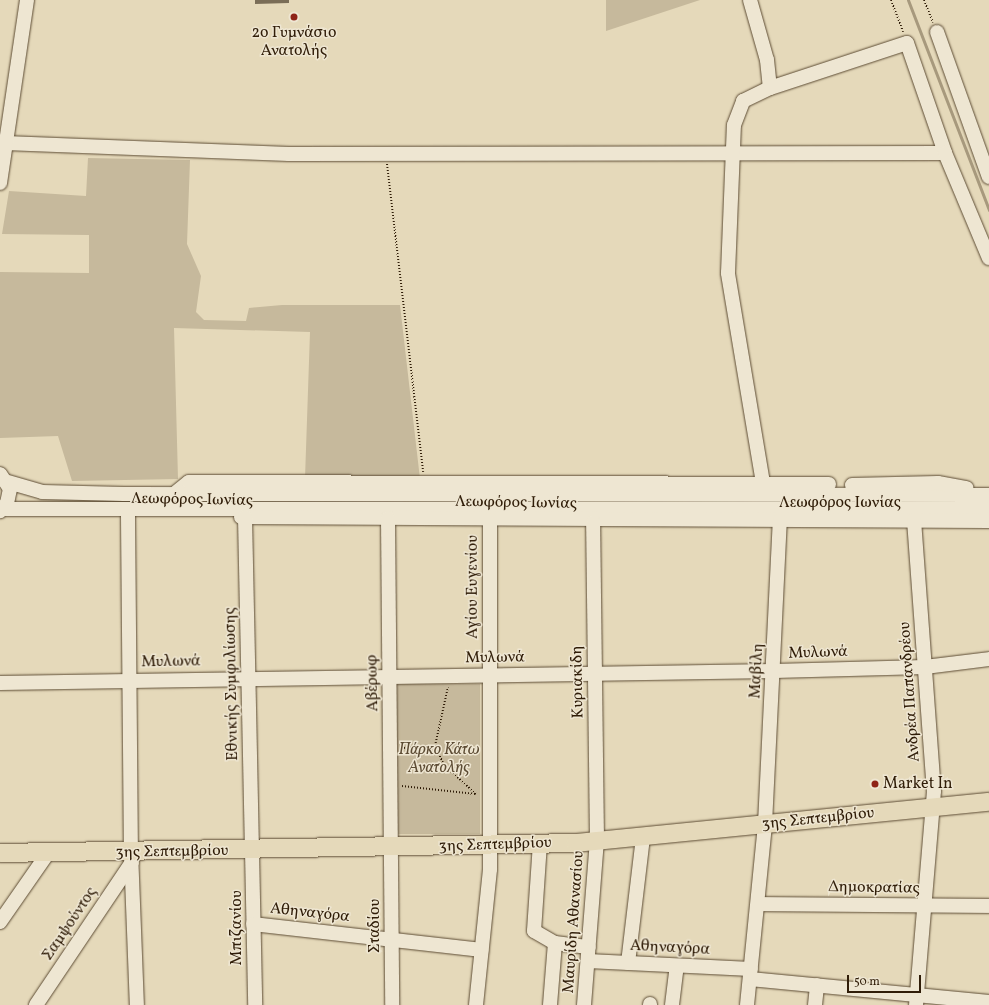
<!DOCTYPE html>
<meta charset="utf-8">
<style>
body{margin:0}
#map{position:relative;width:989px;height:1005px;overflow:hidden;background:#e5d9ba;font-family:Vollkorn,serif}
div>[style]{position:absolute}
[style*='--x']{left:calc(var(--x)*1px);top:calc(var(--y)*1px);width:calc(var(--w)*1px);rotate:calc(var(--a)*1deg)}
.green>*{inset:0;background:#c6b99c;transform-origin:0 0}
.stream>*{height:3px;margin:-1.5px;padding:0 1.5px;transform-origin:1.5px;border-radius:1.5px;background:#a7997d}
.path>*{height:2px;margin-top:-1px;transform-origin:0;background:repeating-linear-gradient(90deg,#301d08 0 1px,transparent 0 3px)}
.roads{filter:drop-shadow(0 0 1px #5d4c34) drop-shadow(0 0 1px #5d4c34)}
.minor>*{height:14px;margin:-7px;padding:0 7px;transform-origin:7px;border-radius:7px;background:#eee6d2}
.major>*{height:18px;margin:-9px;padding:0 9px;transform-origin:9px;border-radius:9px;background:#e5d9ba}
.wall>*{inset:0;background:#7a6d57}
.dots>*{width:11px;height:11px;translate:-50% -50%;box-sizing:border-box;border:2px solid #eee6d2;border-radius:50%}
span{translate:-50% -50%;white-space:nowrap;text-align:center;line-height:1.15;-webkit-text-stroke:3px #eee6d2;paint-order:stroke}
.poi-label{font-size:16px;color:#301d08}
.left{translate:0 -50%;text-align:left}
.street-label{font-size:16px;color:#301d08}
.park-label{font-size:16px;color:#5d4c34;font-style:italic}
.scale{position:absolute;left:847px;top:975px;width:74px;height:18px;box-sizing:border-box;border:2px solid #301d08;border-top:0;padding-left:5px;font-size:12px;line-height:14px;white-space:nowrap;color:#301d08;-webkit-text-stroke:3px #eee6d2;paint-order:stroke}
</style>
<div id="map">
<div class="green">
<i style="clip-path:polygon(606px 0,700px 0,606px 31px)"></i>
<i style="clip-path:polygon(88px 158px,190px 160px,187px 244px,201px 276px,196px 312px,204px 320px,246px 321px,249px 308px,282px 305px,400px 305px,420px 479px,305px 478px,310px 332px,174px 328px,178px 479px,72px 481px,58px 436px,0 438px,0 272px,89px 273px,89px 235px,2px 234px,9px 191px,86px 196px)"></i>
<i style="left:480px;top:684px;width:150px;height:83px;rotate:90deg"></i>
</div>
<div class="stream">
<i style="--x:908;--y:0;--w:225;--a:68.9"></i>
</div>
<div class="path">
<i style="--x:891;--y:0;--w:34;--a:69"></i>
<i style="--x:924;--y:0;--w:24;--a:68"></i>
<i style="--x:387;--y:164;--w:310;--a:83.3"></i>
<i style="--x:401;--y:748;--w:34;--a:-3"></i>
<i style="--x:402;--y:786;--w:74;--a:6.2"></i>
<i style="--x:476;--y:794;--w:43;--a:-137.8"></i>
<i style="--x:444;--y:765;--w:21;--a:-115"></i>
<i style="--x:435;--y:746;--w:60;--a:-77.6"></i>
</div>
<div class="roads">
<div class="minor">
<i style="--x:750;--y:0;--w:62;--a:74.2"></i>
<i style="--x:767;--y:60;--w:28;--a:84"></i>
<i style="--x:937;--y:32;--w:154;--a:70.3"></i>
<i style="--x:5;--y:143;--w:284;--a:2.2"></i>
<i style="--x:289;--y:154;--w:656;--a:-0.09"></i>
<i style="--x:0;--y:183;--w:185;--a:-81.6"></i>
<i style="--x:0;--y:474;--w:18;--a:56"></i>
<i style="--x:10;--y:489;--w:14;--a:102"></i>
<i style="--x:7;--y:503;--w:11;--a:131"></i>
<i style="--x:8;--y:482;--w:35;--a:16"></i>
<i style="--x:42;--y:492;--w:82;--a:1.4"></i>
<i style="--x:124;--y:494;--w:865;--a:0.07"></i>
<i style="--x:763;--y:483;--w:213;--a:-99.5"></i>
<i style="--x:728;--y:273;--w:148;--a:-87.7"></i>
<i style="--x:734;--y:125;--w:26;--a:-69"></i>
<i style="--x:743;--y:101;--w:30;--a:-26"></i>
<i style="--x:770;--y:88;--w:144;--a:-18.2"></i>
<i style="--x:907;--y:43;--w:116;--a:70.9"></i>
<i style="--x:945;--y:153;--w:114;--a:67.3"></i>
<i style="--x:852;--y:485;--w:86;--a:-1.3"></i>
<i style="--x:938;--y:483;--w:29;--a:10"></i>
<i style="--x:174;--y:494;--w:19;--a:-39"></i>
<i style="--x:189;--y:482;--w:640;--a:0.18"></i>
<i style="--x:3;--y:509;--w:986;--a:0"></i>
<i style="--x:128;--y:516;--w:336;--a:89.5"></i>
<i style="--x:131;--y:852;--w:153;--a:87.8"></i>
<i style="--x:241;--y:517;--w:748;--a:0.31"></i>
<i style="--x:245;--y:517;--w:488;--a:88.8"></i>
<i style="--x:388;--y:518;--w:487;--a:89.5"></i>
<i style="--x:914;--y:520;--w:272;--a:85.8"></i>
<i style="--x:934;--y:791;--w:215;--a:94.8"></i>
<i style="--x:0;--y:683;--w:774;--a:-0.89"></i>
<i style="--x:774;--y:671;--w:151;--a:-1.5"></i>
<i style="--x:925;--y:667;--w:64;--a:-7.1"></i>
<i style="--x:540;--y:843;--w:88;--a:93.9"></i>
<i style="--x:534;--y:931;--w:24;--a:30"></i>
<i style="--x:555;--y:943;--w:34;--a:7"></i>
<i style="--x:758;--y:904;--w:231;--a:0.5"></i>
<i style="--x:0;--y:922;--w:84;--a:-55.2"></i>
<i style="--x:253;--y:924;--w:230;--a:6.5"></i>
<i style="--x:588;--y:961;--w:163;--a:2.8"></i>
<i style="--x:628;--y:963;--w:127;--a:-83.2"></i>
<i style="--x:750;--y:979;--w:240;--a:5.5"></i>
<i style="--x:36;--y:1005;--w:172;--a:-56.1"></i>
<i style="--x:476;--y:1005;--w:137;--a:-84.1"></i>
<i style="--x:490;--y:869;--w:349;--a:-90"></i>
<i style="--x:550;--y:1005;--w:62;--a:-85.4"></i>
<i style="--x:584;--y:1005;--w:165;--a:-85.5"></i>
<i style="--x:597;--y:841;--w:319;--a:-90.7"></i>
<i style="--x:650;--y:1005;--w:1;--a:-90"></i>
<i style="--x:672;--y:1005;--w:39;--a:-83"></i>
<i style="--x:747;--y:1005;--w:182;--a:-84.3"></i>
<i style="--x:765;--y:824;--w:304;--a:-87.2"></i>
<i style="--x:815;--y:1005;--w:20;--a:-84"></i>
</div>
<div class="major">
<i style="--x:0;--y:853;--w:576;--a:-0.99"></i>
<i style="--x:576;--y:843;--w:415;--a:-5.7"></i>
</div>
</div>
<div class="wall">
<i style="clip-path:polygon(255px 0,289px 0,289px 3px,255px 4px)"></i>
</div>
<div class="dots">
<i style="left:294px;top:17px;background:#8f2418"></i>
<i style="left:875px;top:784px;background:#8f2418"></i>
</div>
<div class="poi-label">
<span style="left:294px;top:42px">2ο Γυμνάσιο<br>Ανατολής</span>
<span class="left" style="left:883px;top:784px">Market In</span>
</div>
<div class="street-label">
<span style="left:192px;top:500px;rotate:1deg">Λεωφόρος Ιωνίας</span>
<span style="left:516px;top:503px;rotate:1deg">Λεωφόρος Ιωνίας</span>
<span style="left:840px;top:503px">Λεωφόρος Ιωνίας</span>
<span style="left:473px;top:587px;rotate:-90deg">Αγίου Ευγενίου</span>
<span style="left:818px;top:653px;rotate:-2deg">Μυλωνά</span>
<span style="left:495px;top:658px;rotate:-1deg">Μυλωνά</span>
<span style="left:171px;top:662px;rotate:-1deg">Μυλωνά</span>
<span style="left:757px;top:671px;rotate:-87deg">Μαβίλη</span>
<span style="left:578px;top:682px;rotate:-91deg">Κυριακίδη</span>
<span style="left:373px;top:683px;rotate:-91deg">Αβέρωφ</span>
<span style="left:232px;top:684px;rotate:-91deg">Εθνικής Συμφιλίωσης</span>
<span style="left:910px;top:692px;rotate:-94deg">Ανδρέα Παπανδρέου</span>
<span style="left:818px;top:819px;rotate:-6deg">3ης Σεπτεμβρίου</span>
<span style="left:495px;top:845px;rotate:-2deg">3ης Σεπτεμβρίου</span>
<span style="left:172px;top:852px;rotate:-1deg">3ης Σεπτεμβρίου</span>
<span style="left:874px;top:888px;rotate:1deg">Δημοκρατίας</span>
<span style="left:310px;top:913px;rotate:6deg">Αθηναγόρα</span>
<span style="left:574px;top:922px;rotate:-86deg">Μαυρίδη Αθανασίου</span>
<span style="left:70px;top:924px;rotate:-56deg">Σαμψούντος</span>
<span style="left:375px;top:926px;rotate:-90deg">Σταδίου</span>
<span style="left:237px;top:928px;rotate:-90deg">Μπιζανίου</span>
<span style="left:670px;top:948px;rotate:3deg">Αθηναγόρα</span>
</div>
<div class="park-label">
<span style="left:439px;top:759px">Πάρκο Κάτω<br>Ανατολής</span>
</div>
<div class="scale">50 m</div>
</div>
